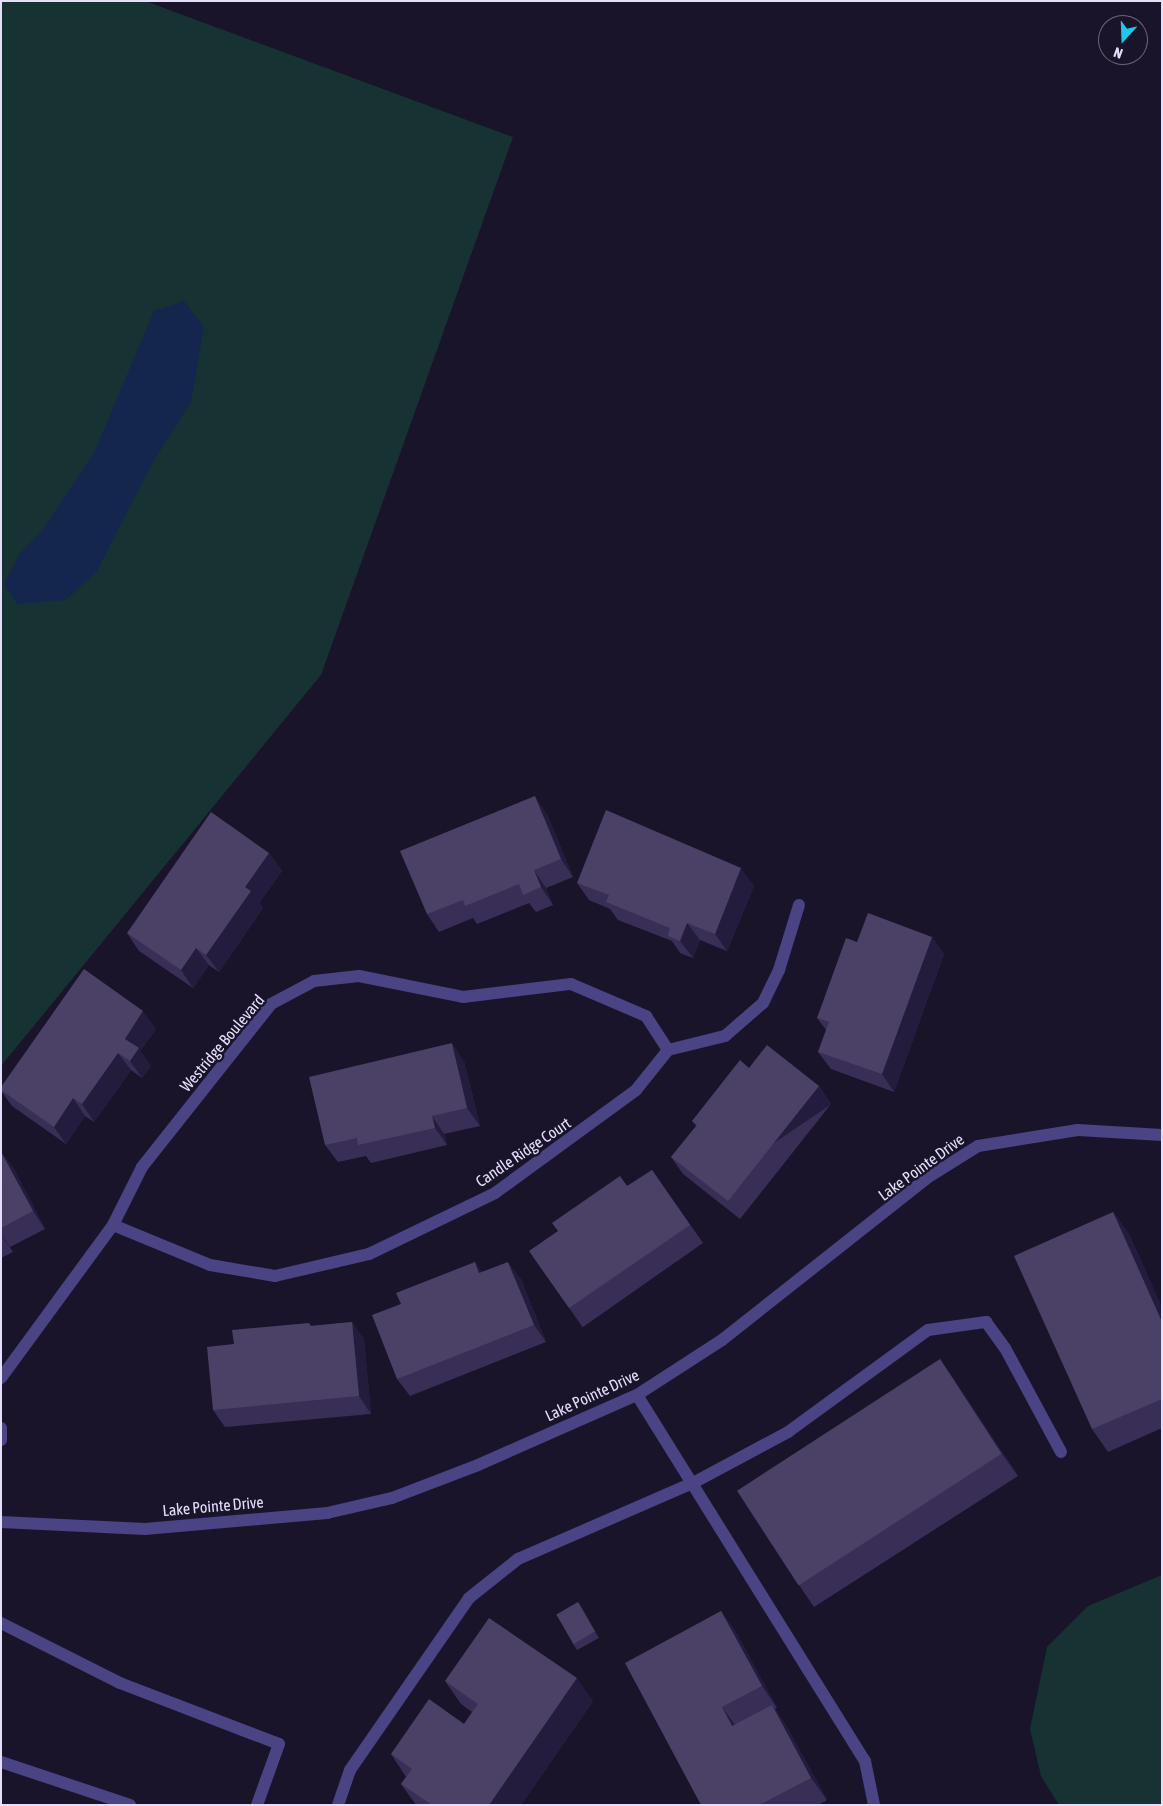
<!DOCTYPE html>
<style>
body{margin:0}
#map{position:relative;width:1163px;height:1806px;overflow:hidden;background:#19142a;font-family:"Asap Condensed",sans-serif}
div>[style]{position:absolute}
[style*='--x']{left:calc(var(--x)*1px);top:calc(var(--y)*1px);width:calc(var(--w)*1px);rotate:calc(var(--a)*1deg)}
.green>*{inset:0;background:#173233}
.water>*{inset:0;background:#14264d}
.service>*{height:12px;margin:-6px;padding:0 6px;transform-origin:6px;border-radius:6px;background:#4a4384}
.minor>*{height:12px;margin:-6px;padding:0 6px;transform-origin:6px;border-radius:6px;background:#4a4384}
.wall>*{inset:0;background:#392e56;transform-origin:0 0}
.shaded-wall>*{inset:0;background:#241c3d;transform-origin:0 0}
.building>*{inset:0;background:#4b4167;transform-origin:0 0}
span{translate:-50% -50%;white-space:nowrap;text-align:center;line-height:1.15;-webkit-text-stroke:5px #19142a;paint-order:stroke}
.street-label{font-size:16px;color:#e5dffc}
.frame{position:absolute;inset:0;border:2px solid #e5dffc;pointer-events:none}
.north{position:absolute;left:1098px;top:15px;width:50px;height:50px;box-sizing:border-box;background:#19142a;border:1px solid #6b657e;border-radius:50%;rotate:200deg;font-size:14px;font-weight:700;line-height:20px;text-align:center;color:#e5dffc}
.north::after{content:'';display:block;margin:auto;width:18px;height:22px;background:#1dc8eb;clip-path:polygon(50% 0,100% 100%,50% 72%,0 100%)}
</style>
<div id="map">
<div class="green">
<i style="clip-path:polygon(1px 1px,145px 1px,513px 137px,321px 675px,1px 1066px)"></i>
<i style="clip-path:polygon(1162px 1575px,1162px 1805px,1059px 1805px,1041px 1776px,1030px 1729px,1047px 1647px,1088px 1606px)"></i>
</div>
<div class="water">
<i style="clip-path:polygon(184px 301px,204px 327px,191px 402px,150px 467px,97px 571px,66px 600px,17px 604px,4px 585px,20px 553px,42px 531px,94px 453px,154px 311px)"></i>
</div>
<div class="service">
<i style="--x:113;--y:1225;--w:105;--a:22.4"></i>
<i style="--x:210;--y:1265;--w:66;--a:9.6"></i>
<i style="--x:275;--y:1276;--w:97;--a:-13.2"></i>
<i style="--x:369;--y:1254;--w:140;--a:-25.8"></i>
<i style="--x:495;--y:1193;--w:175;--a:-36.1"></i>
<i style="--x:636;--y:1090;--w:51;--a:-51.3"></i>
<i style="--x:668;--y:1050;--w:59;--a:-13.8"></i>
<i style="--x:725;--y:1036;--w:50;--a:-41"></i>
<i style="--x:763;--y:1003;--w:37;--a:-64"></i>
<i style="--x:779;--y:970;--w:68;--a:-72.9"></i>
<i style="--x:1;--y:1378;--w:190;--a:-53.8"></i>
<i style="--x:113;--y:1225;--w:65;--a:-63.4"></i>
<i style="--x:142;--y:1167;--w:208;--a:-51.6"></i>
<i style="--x:271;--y:1004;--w:49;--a:-28.1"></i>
<i style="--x:314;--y:981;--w:45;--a:-6.3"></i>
<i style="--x:359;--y:976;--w:106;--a:11.4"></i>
<i style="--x:463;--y:997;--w:109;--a:-6.9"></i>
<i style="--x:571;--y:984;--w:82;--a:23.1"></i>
<i style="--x:646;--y:1016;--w:40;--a:57.1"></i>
<i style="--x:637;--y:1395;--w:431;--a:58.1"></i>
<i style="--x:865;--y:1761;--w:45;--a:78.4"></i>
<i style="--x:1;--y:1428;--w:12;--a:90"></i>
<i style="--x:1;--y:1623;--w:133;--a:26.8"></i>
<i style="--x:120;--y:1683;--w:170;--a:21"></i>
<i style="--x:279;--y:1744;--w:65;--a:109.8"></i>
<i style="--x:1;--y:1762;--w:136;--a:18.4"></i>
<i style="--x:338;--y:1805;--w:37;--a:-71"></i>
<i style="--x:350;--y:1770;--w:209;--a:-55.3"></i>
<i style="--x:469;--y:1598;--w:63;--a:-38.5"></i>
<i style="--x:518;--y:1559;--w:191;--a:-23.5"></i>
<i style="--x:693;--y:1483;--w:108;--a:-28.2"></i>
<i style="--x:788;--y:1432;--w:173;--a:-36.1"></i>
<i style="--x:928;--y:1330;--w:59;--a:-7.9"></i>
<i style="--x:986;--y:1322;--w:32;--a:54"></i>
<i style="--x:1005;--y:1348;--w:118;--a:61.7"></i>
</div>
<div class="minor">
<i style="--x:1;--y:1522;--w:144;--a:2.8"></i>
<i style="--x:145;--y:1529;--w:183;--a:-5"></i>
<i style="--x:327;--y:1513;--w:67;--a:-13"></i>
<i style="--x:392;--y:1498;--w:92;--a:-21"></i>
<i style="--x:478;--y:1465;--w:174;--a:-23.8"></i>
<i style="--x:637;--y:1395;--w:101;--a:-32.9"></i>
<i style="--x:722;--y:1340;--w:261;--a:-38.3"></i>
<i style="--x:927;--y:1178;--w:60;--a:-32.1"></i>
<i style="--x:978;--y:1146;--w:101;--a:-9.1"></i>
<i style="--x:1078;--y:1130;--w:84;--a:3.4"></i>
</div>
<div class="wall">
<i style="clip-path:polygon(547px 814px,573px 877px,546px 888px,553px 905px,536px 912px,529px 903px,477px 924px,473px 918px,439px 932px,427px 914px)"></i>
<i style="clip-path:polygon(269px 853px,282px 871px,259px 903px,263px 908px,219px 972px,209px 965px,193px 988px,139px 951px,127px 933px)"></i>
<i style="clip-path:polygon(577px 883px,754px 886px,727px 951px,700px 940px,693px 958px,680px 953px,672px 941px,618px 920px,610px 909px,589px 900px)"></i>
<i style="clip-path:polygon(932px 937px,944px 954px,894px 1092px,831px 1069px,818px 1052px,826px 1030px,817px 1018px)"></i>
<i style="clip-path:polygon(156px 1029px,140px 1051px,151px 1066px,142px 1078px,131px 1070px,94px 1122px,85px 1116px,66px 1144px,12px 1106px,1px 1091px,1px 1087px)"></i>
<i style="clip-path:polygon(464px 1061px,480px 1126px,444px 1134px,447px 1145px,371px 1163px,366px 1156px,338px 1162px,325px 1145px)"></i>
<i style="clip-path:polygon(749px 1068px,819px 1086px,831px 1104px,740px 1219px,683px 1174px,671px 1157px,696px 1126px,692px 1121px)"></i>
<i style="clip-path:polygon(1px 1152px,14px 1169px,45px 1229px,10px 1247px,13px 1252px,1px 1258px)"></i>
<i style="left:652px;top:1170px;width:89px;height:147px;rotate:55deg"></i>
<i style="clip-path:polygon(1113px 1212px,1129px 1234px,1162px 1308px,1162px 1428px,1108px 1452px,1092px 1429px)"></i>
<i style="clip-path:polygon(482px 1272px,521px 1279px,546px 1342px,410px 1396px,397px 1379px)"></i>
<i style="clip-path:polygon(352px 1322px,364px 1340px,371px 1414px,225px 1427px,213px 1410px,234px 1344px,309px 1323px,312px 1326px)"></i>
<i style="clip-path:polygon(940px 1359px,955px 1381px,1018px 1476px,814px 1607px,799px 1585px)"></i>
<i style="clip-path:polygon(578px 1602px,582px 1608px,599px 1638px,577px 1650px,573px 1644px)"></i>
<i style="clip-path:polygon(721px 1611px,737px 1634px,777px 1708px,775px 1709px,787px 1727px,827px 1800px,818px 1805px,701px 1805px)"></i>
<i style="clip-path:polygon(445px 1681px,593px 1701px,521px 1805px,416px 1805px,401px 1784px,406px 1777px,391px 1754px,464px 1724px,472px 1712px,461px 1704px)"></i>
</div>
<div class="shaded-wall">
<i style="clip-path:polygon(535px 796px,547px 814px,573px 877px,561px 859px)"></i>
<i style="clip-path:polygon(269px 853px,282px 871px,259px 903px,263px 908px,219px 972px,206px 955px,245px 887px)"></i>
<i style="clip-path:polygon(741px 868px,754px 886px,727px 951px,715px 934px)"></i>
<i style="clip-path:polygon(534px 870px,546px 888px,553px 905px,541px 887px)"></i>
<i style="clip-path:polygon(687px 923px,700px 940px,693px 958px,680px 941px)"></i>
<i style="clip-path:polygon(932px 937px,944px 954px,894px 1092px,882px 1074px)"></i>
<i style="clip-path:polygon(196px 948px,209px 965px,193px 988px,181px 970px)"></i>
<i style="clip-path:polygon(143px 1011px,156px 1029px,140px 1051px,151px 1066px,142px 1078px,130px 1061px,125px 1039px)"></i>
<i style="clip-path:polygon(452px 1043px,464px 1061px,480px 1126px,467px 1108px)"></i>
<i style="clip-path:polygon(118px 1053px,131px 1070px,94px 1122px,82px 1104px)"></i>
<i style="left:819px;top:1086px;width:22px;height:147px;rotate:56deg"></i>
<i style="clip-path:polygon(73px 1098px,85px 1116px,66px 1144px,54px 1127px)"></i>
<i style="clip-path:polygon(432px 1116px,444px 1134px,447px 1145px,435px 1128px)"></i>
<i style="clip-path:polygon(1px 1152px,14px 1169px,45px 1229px,33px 1211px)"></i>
<i style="clip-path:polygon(1113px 1212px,1129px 1234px,1162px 1308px,1162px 1322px)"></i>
<i style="clip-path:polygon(1px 1234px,10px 1247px,13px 1252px,1px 1235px)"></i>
<i style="clip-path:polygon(475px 1262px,487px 1279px,479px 1273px)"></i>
<i style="clip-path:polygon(508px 1262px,521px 1279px,546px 1342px,534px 1325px)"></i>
<i style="clip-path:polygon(352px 1322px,364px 1340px,371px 1414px,359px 1396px)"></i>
<i style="clip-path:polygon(940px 1359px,955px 1381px,1018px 1476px,1002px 1454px)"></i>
<i style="clip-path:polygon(578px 1602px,582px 1608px,599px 1638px,595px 1632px)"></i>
<i style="clip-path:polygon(721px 1611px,737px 1634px,777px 1708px,762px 1686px)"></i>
<i style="clip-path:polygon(577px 1678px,593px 1701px,521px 1805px,489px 1805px)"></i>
<i style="clip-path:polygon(772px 1705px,787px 1727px,827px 1800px,811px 1778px)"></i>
<i style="clip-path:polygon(722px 1707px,738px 1729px,732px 1726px)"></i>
</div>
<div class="building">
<i style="clip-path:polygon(535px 796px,561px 859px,534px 870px,541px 887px,523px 895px,519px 884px,465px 906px,463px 900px,427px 914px,400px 851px)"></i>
<i style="clip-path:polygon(606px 810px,741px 868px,715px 934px,687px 923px,680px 941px,668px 936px,670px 928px,606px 902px,609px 895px,577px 883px)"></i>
<i style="clip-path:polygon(211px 812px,269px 853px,245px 887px,251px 891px,206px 955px,196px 948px,181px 970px,127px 933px)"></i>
<i style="clip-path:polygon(868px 913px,932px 937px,882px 1074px,818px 1052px,829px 1022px,817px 1018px,846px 938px,857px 942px)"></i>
<i style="clip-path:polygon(84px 969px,143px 1011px,125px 1039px,139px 1048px,130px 1061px,118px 1053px,82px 1104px,73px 1098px,54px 1127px,1px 1090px,1px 1087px)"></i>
<i style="clip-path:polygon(452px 1043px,467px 1108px,432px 1116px,435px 1128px,358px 1145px,357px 1138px,325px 1145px,309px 1077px)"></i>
<i style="clip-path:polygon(767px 1045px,819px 1086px,728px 1201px,671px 1157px,697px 1125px,692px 1121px,740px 1060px,749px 1068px)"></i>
<i style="clip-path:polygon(1px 1152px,33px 1211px,1px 1228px)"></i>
<i style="clip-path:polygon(652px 1170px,690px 1225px,569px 1308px,529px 1251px,558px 1231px,552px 1223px,620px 1176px,627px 1186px)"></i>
<i style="clip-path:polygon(1113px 1212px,1162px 1322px,1162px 1399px,1092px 1429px,1014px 1256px)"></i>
<i style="clip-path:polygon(475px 1262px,479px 1273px,508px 1262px,534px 1325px,397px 1379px,372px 1315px,401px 1304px,396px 1293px)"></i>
<i style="clip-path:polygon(352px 1322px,359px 1396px,213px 1410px,207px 1347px,234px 1344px,232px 1330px,309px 1323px,310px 1326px)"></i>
<i style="left:940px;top:1359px;width:113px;height:242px;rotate:57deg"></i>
<i style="left:578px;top:1602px;width:34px;height:25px;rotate:60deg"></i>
<i style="clip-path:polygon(721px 1611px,762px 1686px,722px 1707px,732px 1726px,772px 1705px,811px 1778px,759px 1805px,701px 1805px,625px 1663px)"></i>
<i style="clip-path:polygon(489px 1618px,577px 1678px,489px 1805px,432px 1805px,401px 1784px,412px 1769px,391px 1754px,429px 1699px,464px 1724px,478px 1704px,445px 1681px)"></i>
</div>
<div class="street-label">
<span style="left:222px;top:1043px;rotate:-50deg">Westridge Boulevard</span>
<span style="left:523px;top:1152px;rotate:-34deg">Candle Ridge Court</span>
<span style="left:921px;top:1167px;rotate:-36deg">Lake Pointe Drive</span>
<span style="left:592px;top:1395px;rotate:-25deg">Lake Pointe Drive</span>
<span style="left:213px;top:1506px;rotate:-5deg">Lake Pointe Drive</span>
</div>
<div class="frame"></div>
<div class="north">N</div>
</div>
